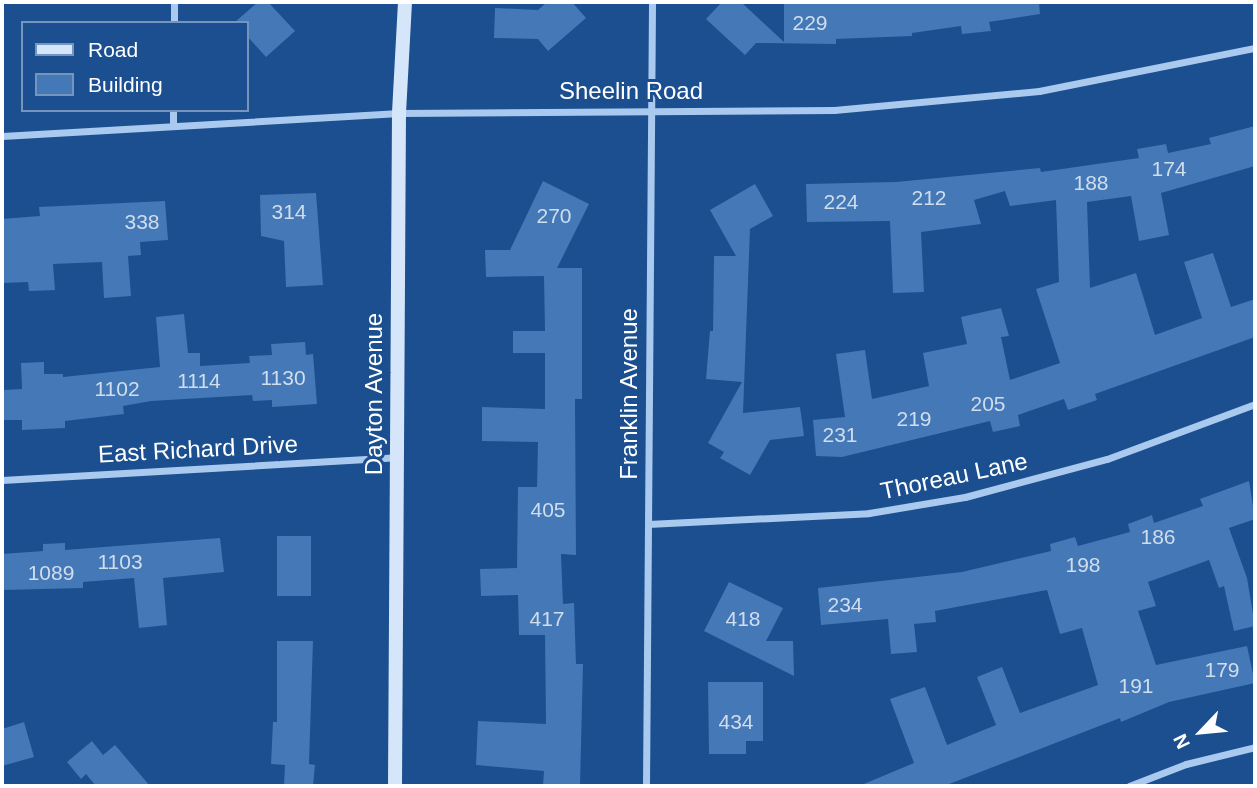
<!DOCTYPE html>
<style>
body{margin:0}
#map{position:relative;width:1257px;height:788px;overflow:hidden;background:#1b4f8f;font-family:Arial,sans-serif}
div>[style]{position:absolute}
[style*='--x']{left:calc(var(--x)*1px);top:calc(var(--y)*1px);width:calc(var(--w)*1px);rotate:calc(var(--a)*1deg)}
.building>*{inset:0;background:#4478b7;transform-origin:0 0}
.minor>*{height:7px;margin:-3.5px;padding:0 3.5px;transform-origin:3.5px;border-radius:3.5px;background:#a9c9ee}
.secondary>*{height:14px;margin:-7px;padding:0 7px;transform-origin:7px;border-radius:7px;background:#d6e6fa}
span{translate:-50% -50%;white-space:nowrap;text-align:center;line-height:1.15;-webkit-text-stroke:6px #1b4f8f;paint-order:stroke}
.number-label{font-size:21px;color:#d0dded}
.number-label span{-webkit-text-stroke-width:0}
.street-label{font-size:24px;color:#fff}
.frame{position:absolute;inset:0;border:4px solid #fff;pointer-events:none}
.legend{position:absolute;left:21px;top:21px;width:228px;height:91px;box-sizing:border-box;background:#1b4f8f;border:2px solid #7695bc;margin:0;padding:9px 12px;list-style:none;font-size:21px;color:#fff}
.legend li{display:flex;align-items:center;gap:14px;height:35px}
.legend b{width:35px;border:2px solid #7695bc}
.north{position:absolute;left:1166px;top:697px;width:70px;height:70px;-webkit-text-stroke:5px #1b4f8f;paint-order:stroke;rotate:244deg;font-size:19px;font-weight:700;line-height:28px;text-align:center;color:#fff}
.north::after{content:'';display:block;margin:auto;width:24px;height:32px;background:#fff;clip-path:polygon(50% 0,100% 100%,50% 72%,0 100%)}
</style>
<div id="map">
<div class="building">
<i style="clip-path:polygon(258px 2px,268px 2px,295px 31px,266px 57px,247px 36px,247px 23px,235px 22px)"></i>
<i style="clip-path:polygon(547px 2px,572px 2px,586px 18px,548px 51px,538px 39px,494px 38px,495px 8px,538px 10px)"></i>
<i style="clip-path:polygon(722px 2px,741px 2px,784px 42px,784px 3px,1039px 2px,1040px 14px,989px 22px,991px 31px,962px 34px,961px 26px,912px 33px,912px 36px,836px 39px,836px 44px,756px 43px,745px 55px,706px 19px)"></i>
<i style="clip-path:polygon(1255px 126px,1255px 166px,1161px 193px,1169px 235px,1139px 241px,1131px 196px,1087px 202px,1090px 288px,1136px 273px,1155px 335px,1202px 318px,1184px 262px,1213px 253px,1231px 307px,1255px 299px,1255px 337px,1095px 394px,1097px 400px,1068px 410px,1064px 399px,1018px 415px,1020px 426px,993px 432px,990px 421px,842px 457px,816px 456px,813px 420px,845px 417px,836px 354px,865px 350px,872px 399px,929px 386px,923px 353px,967px 344px,961px 317px,1001px 308px,1009px 336px,1001px 337px,1010px 380px,1060px 363px,1036px 289px,1059px 282px,1056px 200px,1010px 206px,1005px 191px,974px 200px,981px 224px,921px 232px,924px 292px,893px 293px,890px 221px,807px 222px,806px 184px,896px 182px,1040px 168px,1041px 172px,1139px 158px,1137px 149px,1166px 144px,1168px 153px,1211px 144px,1209px 138px)"></i>
<i style="clip-path:polygon(543px 181px,589px 204px,557px 268px,582px 268px,582px 399px,575px 399px,576px 555px,561px 554px,563px 604px,574px 603px,576px 664px,583px 664px,580px 786px,543px 786px,544px 771px,476px 765px,478px 721px,546px 724px,545px 635px,519px 635px,518px 595px,481px 596px,480px 569px,517px 568px,518px 487px,537px 487px,538px 442px,482px 441px,482px 407px,545px 409px,545px 353px,513px 353px,513px 331px,545px 331px,544px 276px,486px 277px,485px 250px,510px 250px)"></i>
<i style="clip-path:polygon(755px 184px,773px 216px,750px 229px,743px 413px,800px 407px,804px 436px,770px 440px,750px 475px,720px 458px,724px 452px,708px 443px,742px 382px,706px 379px,710px 331px,713px 331px,714px 256px,736px 256px,710px 210px)"></i>
<i style="clip-path:polygon(316px 193px,323px 285px,286px 287px,284px 241px,261px 236px,260px 195px)"></i>
<i style="clip-path:polygon(165px 201px,168px 240px,140px 242px,141px 255px,128px 256px,131px 296px,104px 298px,102px 262px,53px 264px,55px 290px,29px 291px,28px 282px,2px 283px,2px 219px,40px 216px,39px 207px)"></i>
<i style="clip-path:polygon(184px 314px,188px 353px,200px 353px,200px 366px,250px 363px,249px 356px,272px 355px,271px 344px,305px 342px,306px 355px,313px 354px,317px 404px,272px 407px,272px 400px,253px 401px,252px 395px,151px 401px,123px 406px,124px 414px,65px 421px,65px 428px,22px 430px,22px 420px,3px 420px,2px 390px,22px 389px,21px 363px,44px 362px,44px 374px,63px 374px,63px 377px,160px 367px,156px 317px)"></i>
<i style="clip-path:polygon(1249px 481px,1255px 519px,1229px 528px,1247px 578px,1255px 626px,1234px 631px,1224px 586px,1219px 588px,1209px 560px,1148px 582px,1156px 606px,1138px 611px,1156px 665px,1247px 646px,1255px 683px,1169px 702px,1121px 722px,1120px 718px,944px 786px,859px 786px,914px 763px,890px 699px,925px 687px,947px 745px,996px 725px,977px 677px,1002px 667px,1020px 713px,1098px 685px,1082px 628px,1060px 634px,1047px 590px,935px 611px,936px 622px,914px 624px,917px 652px,891px 654px,888px 619px,821px 625px,818px 588px,962px 572px,1051px 551px,1050px 544px,1075px 537px,1078px 546px,1130px 532px,1128px 524px,1152px 515px,1154px 523px,1203px 506px,1200px 499px)"></i>
<i style="left:277px;top:536px;width:34px;height:60px"></i>
<i style="clip-path:polygon(220px 538px,224px 572px,163px 578px,167px 625px,139px 628px,134px 578px,83px 582px,83px 588px,2px 590px,2px 554px,43px 551px,43px 544px,65px 543px,65px 550px)"></i>
<i style="clip-path:polygon(729px 582px,783px 608px,766px 641px,793px 641px,794px 676px,704px 631px)"></i>
<i style="clip-path:polygon(277px 641px,313px 641px,309px 764px,315px 765px,313px 786px,284px 785px,285px 765px,271px 764px,273px 722px,277px 722px)"></i>
<i style="clip-path:polygon(708px 682px,763px 682px,763px 741px,746px 741px,746px 754px,709px 754px)"></i>
<i style="clip-path:polygon(24px 722px,34px 757px,2px 766px,2px 729px)"></i>
<i style="clip-path:polygon(92px 741px,103px 755px,115px 745px,150px 786px,96px 786px,86px 774px,81px 779px,67px 762px)"></i>
</div>
<div class="minor">
<i style="--x:174;--y:23;--w:21;--a:-90"></i>
<i style="--x:173;--y:110;--w:16;--a:90"></i>
<i style="--x:2;--y:136;--w:398;--a:-3.3"></i>
<i style="--x:399;--y:113;--w:435;--a:-0.4"></i>
<i style="--x:834;--y:110;--w:206;--a:-5.3"></i>
<i style="--x:1039;--y:91;--w:220;--a:-11.3"></i>
<i style="--x:2;--y:480;--w:395;--a:-3.3"></i>
<i style="--x:648;--y:524;--w:221;--a:-2.8"></i>
<i style="--x:869;--y:513;--w:97;--a:-9.5"></i>
<i style="--x:965;--y:497;--w:147;--a:-15"></i>
<i style="--x:1107;--y:459;--w:158;--a:-20.4"></i>
<i style="--x:646;--y:786;--w:784;--a:-89.56"></i>
<i style="--x:1129;--y:786;--w:61;--a:-21.1"></i>
<i style="--x:1186;--y:764;--w:71;--a:-13.8"></i>
</div>
<div class="secondary">
<i style="--x:395;--y:786;--w:673;--a:-89.66"></i>
<i style="--x:399;--y:113;--w:111;--a:-86.9"></i>
</div>
<div class="number-label">
<span style="left:810px;top:23px">229</span>
<span style="left:1169px;top:169px">174</span>
<span style="left:1091px;top:183px">188</span>
<span style="left:929px;top:198px">212</span>
<span style="left:841px;top:202px">224</span>
<span style="left:289px;top:212px">314</span>
<span style="left:554px;top:216px">270</span>
<span style="left:142px;top:222px">338</span>
<span style="left:283px;top:378px">1130</span>
<span style="left:199px;top:381px">1114</span>
<span style="left:117px;top:389px">1102</span>
<span style="left:988px;top:404px">205</span>
<span style="left:914px;top:419px">219</span>
<span style="left:840px;top:435px">231</span>
<span style="left:548px;top:510px">405</span>
<span style="left:1158px;top:537px">186</span>
<span style="left:120px;top:562px">1103</span>
<span style="left:1083px;top:565px">198</span>
<span style="left:51px;top:573px">1089</span>
<span style="left:845px;top:605px">234</span>
<span style="left:547px;top:619px">417</span>
<span style="left:743px;top:619px">418</span>
<span style="left:1222px;top:670px">179</span>
<span style="left:1136px;top:686px">191</span>
<span style="left:736px;top:722px">434</span>
</div>
<div class="street-label">
<span style="left:631px;top:91px">Sheelin Road</span>
<span style="left:374px;top:394px;rotate:-90deg">Dayton Avenue</span>
<span style="left:629px;top:394px;rotate:-90deg">Franklin Avenue</span>
<span style="left:198px;top:449px;rotate:-3deg">East Richard Drive</span>
<span style="left:954px;top:476px;rotate:-12deg">Thoreau Lane</span>
</div>
<div class="frame"></div>
<ul class="legend">
<li><b style="height:9px;background:#d6e6fa"></b>Road</li>
<li><b style="height:19px;background:#4478b7"></b>Building</li>
</ul>
<div class="north">N</div>
</div>
